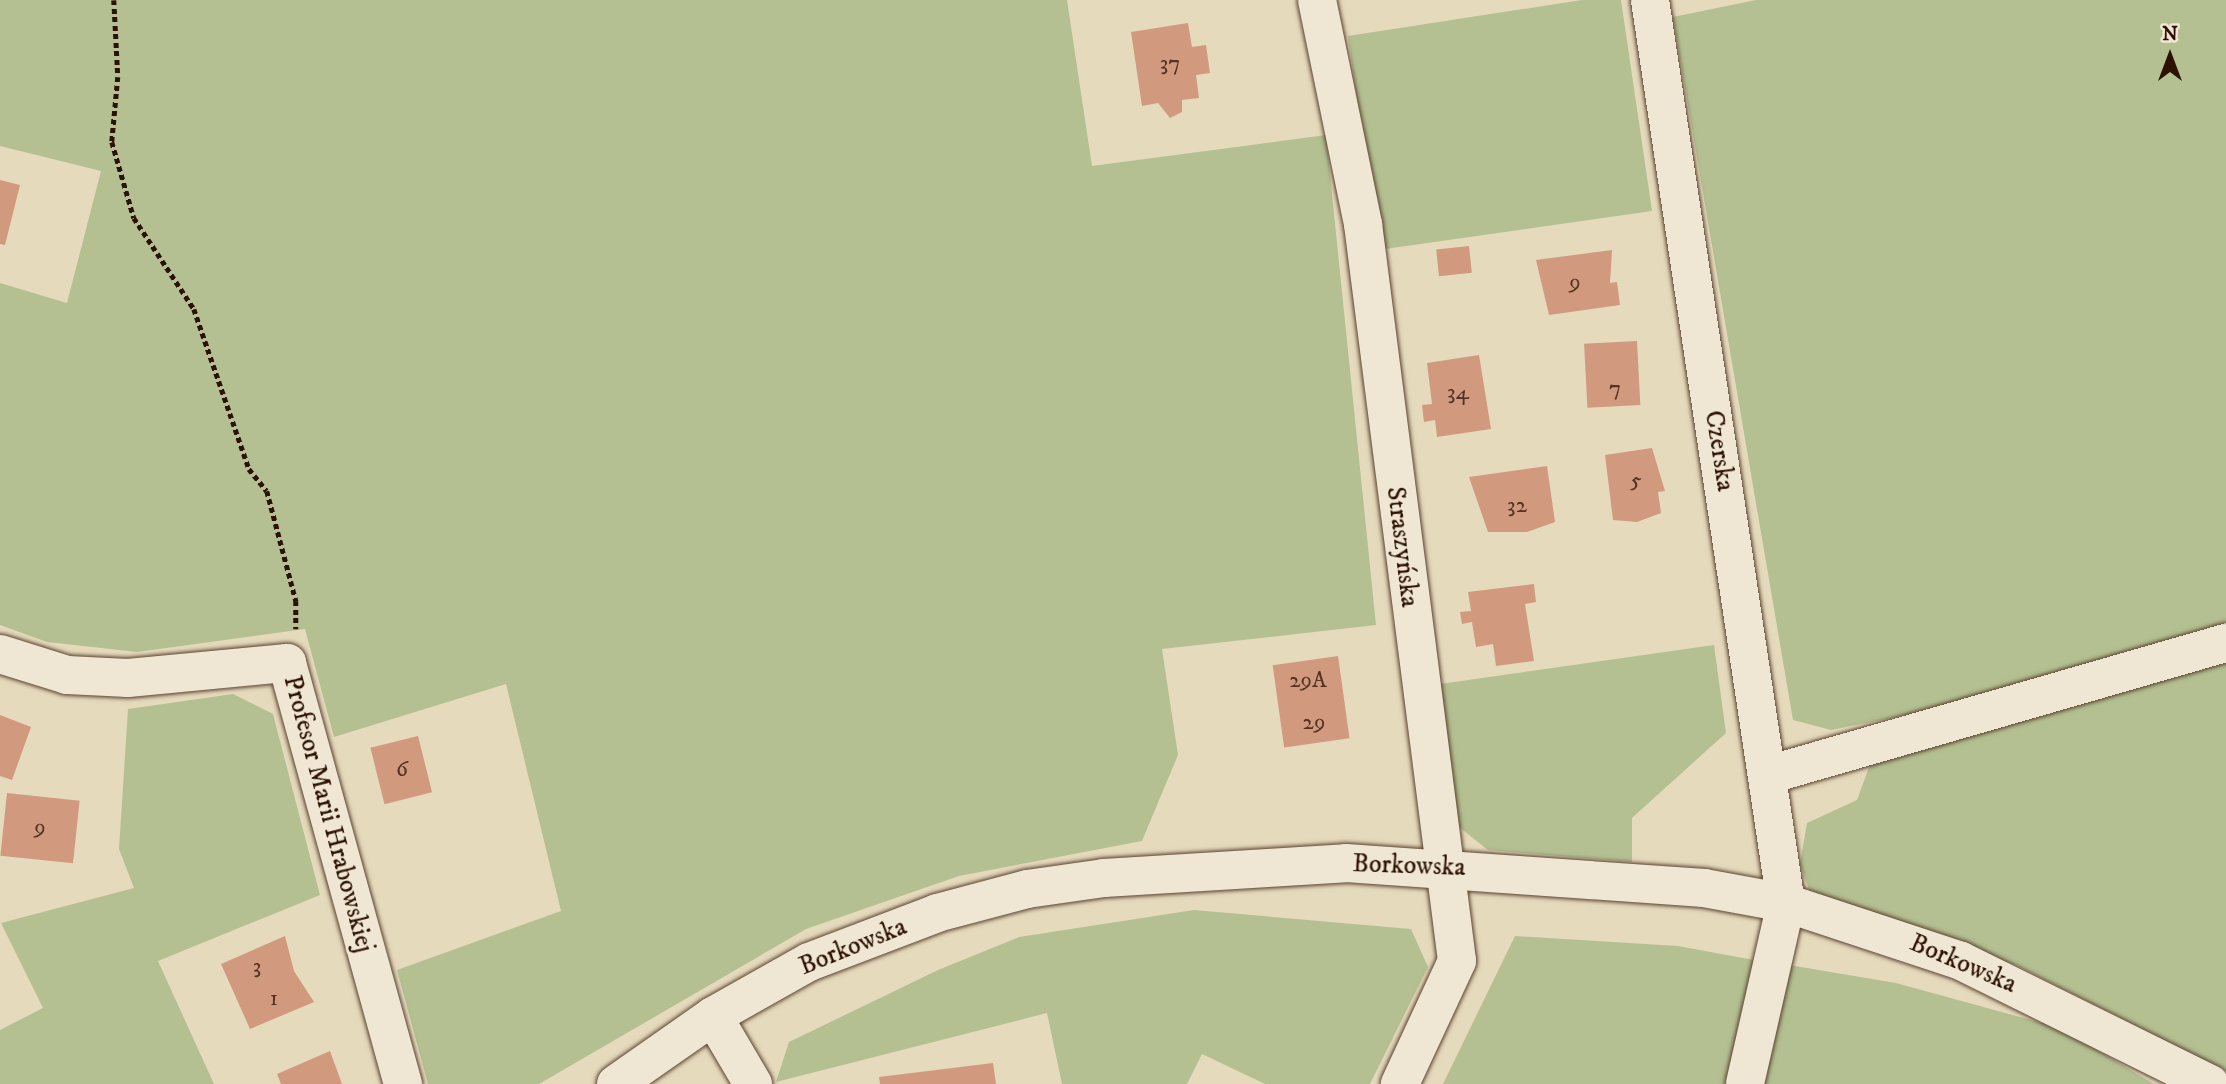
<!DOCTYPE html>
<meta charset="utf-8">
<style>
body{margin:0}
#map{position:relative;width:2226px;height:1084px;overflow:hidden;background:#e6dabd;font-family:"IM FELL DW Pica",serif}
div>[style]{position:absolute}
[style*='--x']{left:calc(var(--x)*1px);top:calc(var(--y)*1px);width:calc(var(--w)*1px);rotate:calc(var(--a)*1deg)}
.green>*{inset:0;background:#b4c092}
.building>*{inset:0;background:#d1997e;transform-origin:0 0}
.path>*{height:4.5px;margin-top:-2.25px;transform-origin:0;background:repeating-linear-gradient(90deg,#2c1100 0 5px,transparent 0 8.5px)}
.roads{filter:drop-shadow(0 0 2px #5a432f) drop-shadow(0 0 2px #5a432f)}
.minor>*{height:38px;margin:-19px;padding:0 19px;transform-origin:19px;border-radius:19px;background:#efe7d4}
span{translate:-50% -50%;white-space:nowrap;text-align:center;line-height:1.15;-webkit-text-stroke:5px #efe7d4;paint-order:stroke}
.number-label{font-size:23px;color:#553320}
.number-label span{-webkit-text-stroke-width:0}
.street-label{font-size:26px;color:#2c1100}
.north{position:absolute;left:2135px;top:21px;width:70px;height:70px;-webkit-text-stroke:5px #efe7d4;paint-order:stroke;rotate:0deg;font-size:19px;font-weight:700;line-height:28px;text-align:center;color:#2c1100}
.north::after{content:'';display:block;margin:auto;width:24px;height:32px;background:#2c1100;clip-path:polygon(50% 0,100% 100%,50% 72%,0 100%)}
</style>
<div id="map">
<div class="green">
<i style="clip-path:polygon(0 0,1067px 0,1092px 166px,1326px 135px,1376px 625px,1162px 649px,1178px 755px,1142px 841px,959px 876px,806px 929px,539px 1084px,428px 1084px,397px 970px,561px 911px,506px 684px,334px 737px,305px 629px,137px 652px,47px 642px,0 625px,0 283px,67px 303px,101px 171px,0 146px)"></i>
<i style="clip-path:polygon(1582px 0,1621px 0,1652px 211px,1378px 250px,1348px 36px)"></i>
<i style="clip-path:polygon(1756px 0,2226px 0,2226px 634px,2072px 682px,1831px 730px,1793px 720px,1673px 17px)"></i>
<i style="clip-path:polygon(1714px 645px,1726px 733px,1632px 818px,1632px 862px,1488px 850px,1454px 823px,1440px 684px)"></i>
<i style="clip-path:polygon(2226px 653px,2226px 1071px,2016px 965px,1811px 895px,1800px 864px,1807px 823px,1857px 800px,1872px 759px)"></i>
<i style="clip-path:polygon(233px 694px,273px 714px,320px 895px,158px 961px,214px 1084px,0 1084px,0 1030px,43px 1008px,1px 923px,134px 888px,119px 849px,128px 709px)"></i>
<i style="clip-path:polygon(1194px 910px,1411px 929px,1428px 967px,1370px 1084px,1265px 1084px,1202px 1054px,1187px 1084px,1062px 1084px,1047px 1013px,776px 1082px,789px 1042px,938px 970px,1019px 937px)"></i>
<i style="clip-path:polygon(1515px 936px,1678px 946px,1754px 960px,1727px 1084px,1443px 1084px)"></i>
<i style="clip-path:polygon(1783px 964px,1896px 983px,2060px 1028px,2154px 1084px,1759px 1084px)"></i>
</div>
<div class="building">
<i style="clip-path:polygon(1188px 23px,1192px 47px,1206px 45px,1210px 73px,1196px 75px,1199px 98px,1182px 100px,1182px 112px,1170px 118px,1158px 103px,1142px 106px,1131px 32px)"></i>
<i style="clip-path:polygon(0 180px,20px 185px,5px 245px,0 244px)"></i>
<i style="left:1469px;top:246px;width:27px;height:33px;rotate:84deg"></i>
<i style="clip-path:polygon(1612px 250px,1610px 283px,1617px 282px,1620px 305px,1549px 315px,1536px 260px)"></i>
<i style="left:1637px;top:341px;width:64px;height:53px;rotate:87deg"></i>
<i style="clip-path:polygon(1479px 355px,1491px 429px,1437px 437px,1435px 420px,1424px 422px,1422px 405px,1432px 404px,1427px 363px)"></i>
<i style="clip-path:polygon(1652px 448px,1665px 491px,1658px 492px,1661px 513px,1637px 522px,1613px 520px,1605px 455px)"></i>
<i style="clip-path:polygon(1547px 466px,1555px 522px,1527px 532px,1488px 532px,1469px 477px)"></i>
<i style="clip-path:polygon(1534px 584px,1536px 602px,1525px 604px,1534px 661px,1496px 666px,1493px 644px,1476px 647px,1472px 622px,1462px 624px,1460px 612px,1471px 611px,1468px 592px)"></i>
<i style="left:1338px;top:656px;width:83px;height:66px;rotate:82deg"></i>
<i style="clip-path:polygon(0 715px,31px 727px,12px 780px,0 776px)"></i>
<i style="left:418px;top:736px;width:58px;height:49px;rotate:76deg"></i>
<i style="left:7px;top:793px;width:73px;height:63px;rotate:6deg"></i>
<i style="clip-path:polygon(285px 936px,294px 971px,314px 1002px,250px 1029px,221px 964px)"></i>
<i style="clip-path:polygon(330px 1051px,342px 1084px,281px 1084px,277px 1074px)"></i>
<i style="clip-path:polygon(993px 1063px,996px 1084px,880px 1084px,879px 1077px)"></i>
</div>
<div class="path">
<i style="--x:114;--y:0;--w:77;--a:87"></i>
<i style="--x:118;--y:77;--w:65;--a:95.3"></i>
<i style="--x:112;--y:142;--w:79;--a:73.9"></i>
<i style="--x:134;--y:218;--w:109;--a:56.6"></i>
<i style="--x:194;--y:309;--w:169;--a:71"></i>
<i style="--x:249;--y:469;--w:28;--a:51"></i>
<i style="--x:267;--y:491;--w:114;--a:75.2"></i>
<i style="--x:296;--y:601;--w:28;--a:90"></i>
</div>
<div class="roads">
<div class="minor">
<i style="--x:1317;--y:0;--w:229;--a:78.4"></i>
<i style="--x:1363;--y:224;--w:743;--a:82.73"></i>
<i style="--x:1457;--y:961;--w:136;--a:114.9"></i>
<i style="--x:1650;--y:0;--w:913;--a:81.44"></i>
<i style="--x:1786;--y:903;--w:186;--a:102.8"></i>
<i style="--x:0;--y:654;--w:70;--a:17.4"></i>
<i style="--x:67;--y:675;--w:61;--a:2.8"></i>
<i style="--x:128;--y:678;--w:160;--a:-5.4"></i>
<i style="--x:287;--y:663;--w:437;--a:74.6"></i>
<i style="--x:1768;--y:775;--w:477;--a:-16.1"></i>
<i style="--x:713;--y:1016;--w:79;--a:59.5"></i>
<i style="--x:616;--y:1084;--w:118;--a:-35"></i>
<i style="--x:713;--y:1016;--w:110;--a:-29.4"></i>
<i style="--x:809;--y:962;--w:137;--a:-20.9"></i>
<i style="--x:937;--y:913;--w:93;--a:-14.9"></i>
<i style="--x:1027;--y:889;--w:78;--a:-8.1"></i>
<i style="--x:1104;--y:878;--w:242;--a:-3.5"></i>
<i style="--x:1346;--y:863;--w:359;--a:4"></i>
<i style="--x:1704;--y:888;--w:83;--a:10.4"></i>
<i style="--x:1786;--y:903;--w:184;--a:18.3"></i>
<i style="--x:1961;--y:961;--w:278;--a:26.3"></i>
</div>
</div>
<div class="number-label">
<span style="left:1170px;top:64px">37</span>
<span style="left:1575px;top:283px">9</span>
<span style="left:1615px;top:389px">7</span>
<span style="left:1458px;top:393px">34</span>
<span style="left:1636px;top:481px">5</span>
<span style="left:1517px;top:506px">32</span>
<span style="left:1308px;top:681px">29A</span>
<span style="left:1314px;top:723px">29</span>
<span style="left:402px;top:770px">6</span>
<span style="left:40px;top:828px">9</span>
<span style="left:257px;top:967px">3</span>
<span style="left:274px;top:999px">1</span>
</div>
<div class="street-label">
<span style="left:1719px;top:451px;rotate:81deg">Czerska</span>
<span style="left:1402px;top:547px;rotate:83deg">Straszyńska</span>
<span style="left:328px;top:814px;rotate:75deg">Profesor Marii Hrabowskiej</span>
<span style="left:1409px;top:866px;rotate:2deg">Borkowska</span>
<span style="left:853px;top:947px;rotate:-22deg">Borkowska</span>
<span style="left:1963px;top:964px;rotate:23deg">Borkowska</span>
</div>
<div class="north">N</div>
</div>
